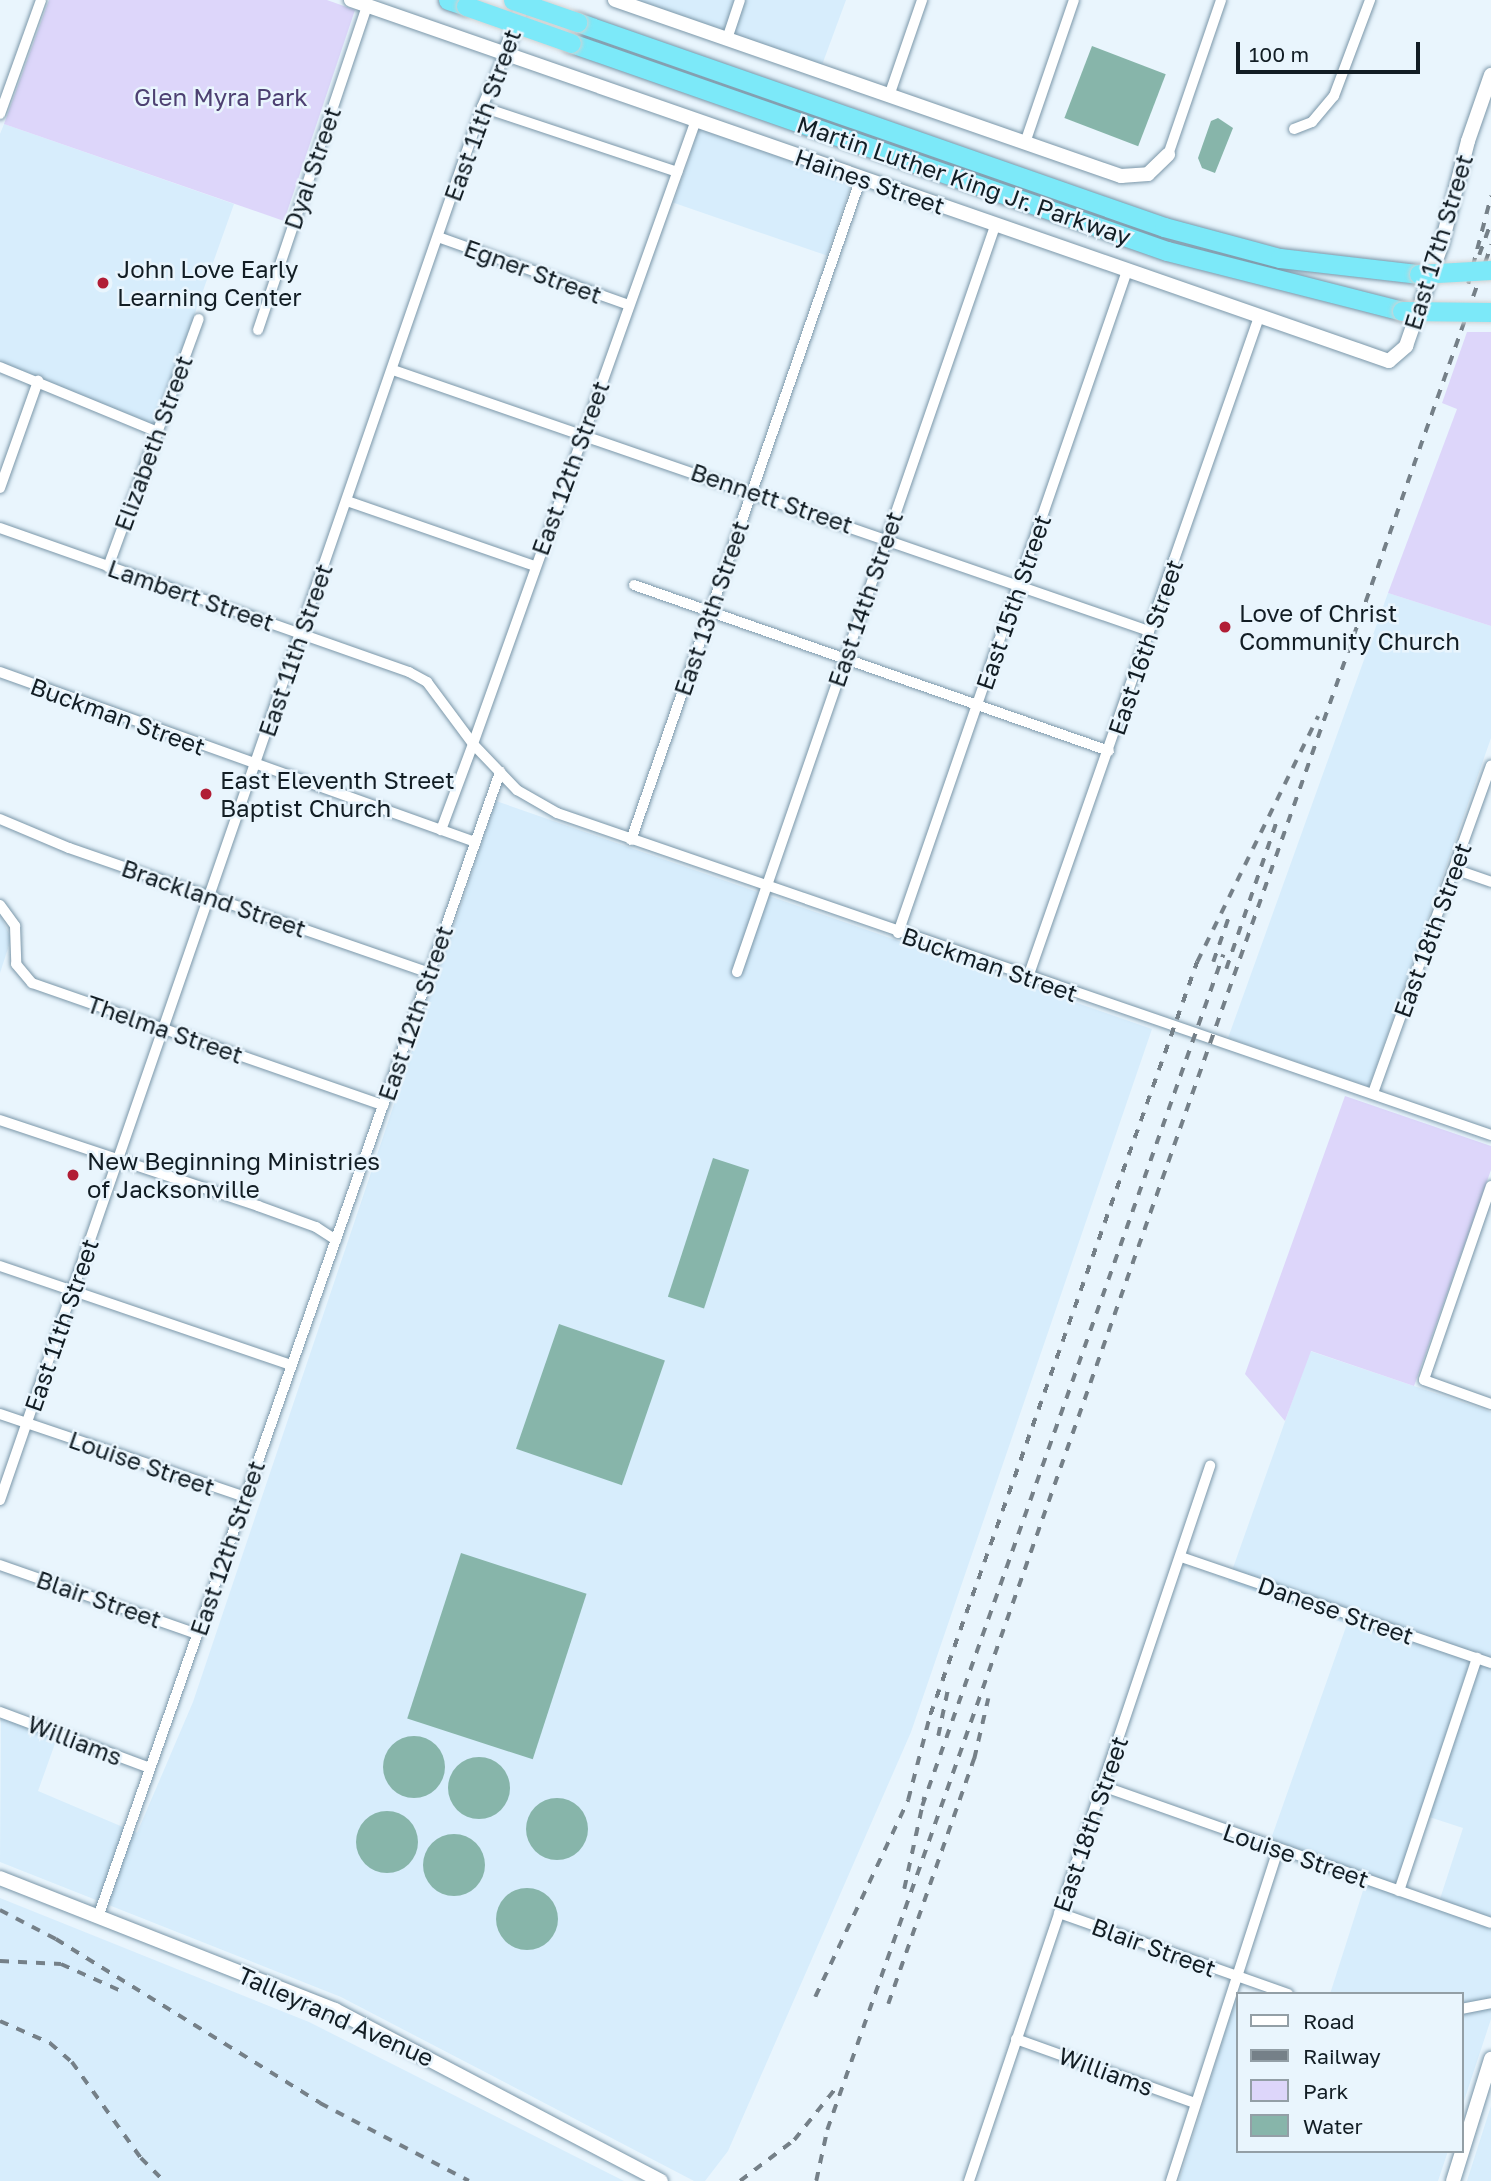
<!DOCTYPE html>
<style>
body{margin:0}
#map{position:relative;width:1491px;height:2181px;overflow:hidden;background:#e9f5fd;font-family:"Golos Text",sans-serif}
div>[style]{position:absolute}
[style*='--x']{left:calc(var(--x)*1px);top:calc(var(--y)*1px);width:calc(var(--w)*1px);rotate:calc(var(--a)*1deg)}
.built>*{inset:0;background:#d7edfc;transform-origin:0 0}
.green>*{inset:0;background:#ddd6fa}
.water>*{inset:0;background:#87b5aa;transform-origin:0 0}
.round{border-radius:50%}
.roads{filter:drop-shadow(0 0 2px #7b97a9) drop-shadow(0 0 2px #7b97a9)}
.street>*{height:10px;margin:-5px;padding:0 5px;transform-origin:5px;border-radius:5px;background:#fff}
.secondary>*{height:14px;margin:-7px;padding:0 7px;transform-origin:7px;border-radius:7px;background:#fff}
.highway>*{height:19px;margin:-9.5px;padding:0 9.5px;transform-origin:9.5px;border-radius:9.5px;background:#7ce9f9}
.rail>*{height:3.5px;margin-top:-1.75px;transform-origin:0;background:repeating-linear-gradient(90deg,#758088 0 9px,transparent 0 18px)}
.bridges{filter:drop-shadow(0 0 2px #d0d2d3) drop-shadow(0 0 2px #d0d2d3)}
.highway-bridge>*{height:19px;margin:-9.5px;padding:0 9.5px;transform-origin:9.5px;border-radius:9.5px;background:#7ce9f9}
.dots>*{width:19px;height:19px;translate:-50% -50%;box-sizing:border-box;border:4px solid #e9f5fd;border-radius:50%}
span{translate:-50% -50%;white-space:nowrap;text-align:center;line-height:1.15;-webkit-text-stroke:5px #e9f5fd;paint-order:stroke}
.park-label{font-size:24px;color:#4d4172}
.street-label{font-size:24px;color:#121d24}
.poi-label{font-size:24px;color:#121d24}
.left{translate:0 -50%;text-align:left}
.legend{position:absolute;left:1236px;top:1992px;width:228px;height:161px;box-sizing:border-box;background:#e9f5fd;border:2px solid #939fa6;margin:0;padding:9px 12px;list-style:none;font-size:21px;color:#121d24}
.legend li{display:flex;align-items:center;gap:14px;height:35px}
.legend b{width:35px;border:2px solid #939fa6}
.scale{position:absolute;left:1236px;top:42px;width:184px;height:32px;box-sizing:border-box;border:4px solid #121d24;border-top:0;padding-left:9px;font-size:21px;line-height:24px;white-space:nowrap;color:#121d24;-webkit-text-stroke:5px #e9f5fd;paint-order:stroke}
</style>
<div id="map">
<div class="built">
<i style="clip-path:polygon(637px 0,846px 0,822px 65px)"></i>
<i style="clip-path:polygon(4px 124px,234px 204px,155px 425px,0 363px,0 134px)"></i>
<i style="left:699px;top:129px;width:162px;height:78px;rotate:19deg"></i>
<i style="clip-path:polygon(1388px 593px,1491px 626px,1491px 738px,1369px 1087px,1228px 1038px)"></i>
<i style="clip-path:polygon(496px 801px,1152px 1029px,911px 1732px,728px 2151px,705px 2181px,694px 2181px,341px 1997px,0 1862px,1px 1717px,57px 1738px,38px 1791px,137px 1833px,193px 1702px)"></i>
<i style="clip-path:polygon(0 914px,11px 939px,0 973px)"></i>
<i style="clip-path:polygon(evenodd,1310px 1351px,1491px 1412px,1491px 2019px,1461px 2110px,1461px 1994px,1330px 1994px,1368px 1875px,1271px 1839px,1347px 1624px,1228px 1582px,1310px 1351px,1420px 1814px,1463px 1828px,1440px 1899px,1396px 1885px,1420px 1814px)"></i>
<i style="clip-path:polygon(0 1898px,309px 2022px,624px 2181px,0 2181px)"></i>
<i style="clip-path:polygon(1237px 1994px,1237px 2151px,1448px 2151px,1438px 2181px,1179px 2181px)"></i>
<i style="clip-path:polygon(1491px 2106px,1491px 2181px,1467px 2181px)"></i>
</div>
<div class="green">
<i style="clip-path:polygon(49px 0,327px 0,355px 10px,284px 221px,4px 124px)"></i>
<i style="clip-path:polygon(1467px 332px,1491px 332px,1491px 626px,1388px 593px,1457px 409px,1442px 403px)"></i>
<i style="clip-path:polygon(1345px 1096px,1491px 1146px,1491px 1170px,1414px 1386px,1311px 1351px,1285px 1421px,1245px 1374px)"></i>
</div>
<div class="water">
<i style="left:1092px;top:46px;width:79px;height:77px;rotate:21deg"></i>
<i style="clip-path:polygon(1218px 118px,1233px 128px,1215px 173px,1202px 168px,1198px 158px,1211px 121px)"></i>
<i style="left:713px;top:1158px;width:38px;height:146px;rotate:18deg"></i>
<i style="left:559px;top:1324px;width:112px;height:132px;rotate:19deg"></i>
<i style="left:461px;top:1553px;width:132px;height:174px;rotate:18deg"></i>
<i class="round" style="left:383px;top:1736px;width:62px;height:62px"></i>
<i class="round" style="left:448px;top:1757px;width:62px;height:62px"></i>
<i class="round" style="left:526px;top:1798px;width:62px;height:62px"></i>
<i class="round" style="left:356px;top:1811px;width:62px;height:62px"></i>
<i class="round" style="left:423px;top:1834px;width:62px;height:62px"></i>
<i class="round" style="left:496px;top:1888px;width:62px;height:62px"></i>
</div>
<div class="roads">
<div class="street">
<i style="--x:727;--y:39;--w:41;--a:-71.6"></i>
<i style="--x:889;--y:96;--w:102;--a:-71"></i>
<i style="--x:482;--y:107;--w:206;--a:18.4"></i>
<i style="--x:0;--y:114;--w:121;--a:-70.2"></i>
<i style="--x:696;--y:120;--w:663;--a:109.67"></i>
<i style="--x:473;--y:744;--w:64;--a:46.3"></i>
<i style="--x:517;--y:790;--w:46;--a:29.9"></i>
<i style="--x:557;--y:813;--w:988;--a:19.02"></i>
<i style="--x:1294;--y:129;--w:19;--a:-21"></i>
<i style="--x:1312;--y:122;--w:34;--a:-50"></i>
<i style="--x:1334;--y:96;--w:103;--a:-69.4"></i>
<i style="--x:1025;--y:143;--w:151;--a:-71.1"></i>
<i style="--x:1168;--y:155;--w:164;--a:-71.1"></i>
<i style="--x:438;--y:237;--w:203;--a:19.6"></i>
<i style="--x:258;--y:330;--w:342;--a:-71.4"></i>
<i style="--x:0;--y:367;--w:171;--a:22.4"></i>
<i style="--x:393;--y:370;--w:800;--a:19.05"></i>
<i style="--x:0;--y:488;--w:114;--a:-70.4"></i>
<i style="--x:347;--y:501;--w:199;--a:19.1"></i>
<i style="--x:0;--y:528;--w:434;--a:19.4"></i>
<i style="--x:409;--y:672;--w:21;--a:29"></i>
<i style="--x:427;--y:682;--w:77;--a:53.4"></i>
<i style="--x:473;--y:744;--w:92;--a:110.4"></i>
<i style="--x:108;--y:567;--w:264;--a:-69.9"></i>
<i style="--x:634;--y:585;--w:503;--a:19.26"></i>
<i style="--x:0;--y:672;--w:505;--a:19.69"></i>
<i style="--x:0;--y:819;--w:75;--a:22.8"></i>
<i style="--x:69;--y:848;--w:381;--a:19.1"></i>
<i style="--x:631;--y:840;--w:701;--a:-70.84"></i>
<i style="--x:1454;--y:869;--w:39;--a:19"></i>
<i style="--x:0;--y:905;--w:26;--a:54"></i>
<i style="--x:15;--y:926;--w:38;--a:88"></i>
<i style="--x:16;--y:964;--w:25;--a:50"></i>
<i style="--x:32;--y:983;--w:372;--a:19.2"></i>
<i style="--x:898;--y:933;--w:700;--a:-70.92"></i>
<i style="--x:737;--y:972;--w:789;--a:-70.92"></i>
<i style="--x:1028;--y:977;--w:699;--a:-70.71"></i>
<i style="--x:1373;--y:1093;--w:348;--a:-70.2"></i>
<i style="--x:0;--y:1120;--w:272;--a:18.4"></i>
<i style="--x:258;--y:1206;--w:62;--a:19.9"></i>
<i style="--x:316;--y:1227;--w:24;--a:33"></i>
<i style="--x:1491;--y:1186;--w:205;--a:109.1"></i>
<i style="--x:1424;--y:1380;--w:71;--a:19.7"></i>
<i style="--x:0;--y:1266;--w:307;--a:18.8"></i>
<i style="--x:0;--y:1414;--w:259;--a:18.7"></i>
<i style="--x:0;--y:1500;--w:1474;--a:-70.91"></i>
<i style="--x:482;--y:107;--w:58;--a:-66.5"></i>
<i style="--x:1181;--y:1557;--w:328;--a:18.9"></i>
<i style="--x:0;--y:1565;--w:209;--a:19.3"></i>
<i style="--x:0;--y:1712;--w:160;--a:20.5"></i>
<i style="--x:1102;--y:1786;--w:412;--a:19.4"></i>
<i style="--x:1399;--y:1891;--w:246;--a:-71.5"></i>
<i style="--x:1059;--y:1913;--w:243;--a:19.5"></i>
<i style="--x:98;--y:1917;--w:1214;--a:-70.65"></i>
<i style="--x:1461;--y:2009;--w:31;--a:-11"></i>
<i style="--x:1016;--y:2039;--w:190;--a:19.7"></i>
<i style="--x:969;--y:2181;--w:755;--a:-71.37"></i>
<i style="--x:1171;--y:2181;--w:349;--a:-72.1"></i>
</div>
<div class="secondary">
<i style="--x:351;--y:0;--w:1099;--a:19.18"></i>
<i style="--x:1389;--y:361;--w:23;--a:-41"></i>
<i style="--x:1406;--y:346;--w:109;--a:-70.7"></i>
<i style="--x:1442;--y:243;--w:105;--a:-75.7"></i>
<i style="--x:1468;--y:141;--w:70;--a:-70.8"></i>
<i style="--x:615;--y:0;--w:536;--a:19.18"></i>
<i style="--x:1121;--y:176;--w:27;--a:-4"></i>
<i style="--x:1148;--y:174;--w:28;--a:-44"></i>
<i style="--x:505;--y:54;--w:57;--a:-70.6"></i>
<i style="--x:0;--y:1878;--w:360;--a:21.5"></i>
<i style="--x:335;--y:2010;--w:368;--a:27.7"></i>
<i style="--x:1453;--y:2181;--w:128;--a:-72.7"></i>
</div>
<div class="highway">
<i style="--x:448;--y:0;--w:19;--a:18"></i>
<i style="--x:577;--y:22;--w:622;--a:19.25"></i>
<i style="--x:1164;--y:227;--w:120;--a:15"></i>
<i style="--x:1280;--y:258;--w:140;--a:6.6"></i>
<i style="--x:571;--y:43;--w:631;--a:19.24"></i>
<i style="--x:1167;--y:251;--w:243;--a:14.3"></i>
</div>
</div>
<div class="rail">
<i style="--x:1479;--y:255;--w:35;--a:-70"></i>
<i style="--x:1468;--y:284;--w:91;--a:-75.4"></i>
<i style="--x:1213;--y:962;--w:49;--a:-70.8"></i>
<i style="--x:1226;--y:969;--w:161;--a:-71.1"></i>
<i style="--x:938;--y:1736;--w:49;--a:-78.2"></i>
<i style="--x:922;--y:1806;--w:903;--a:-70.52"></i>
<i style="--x:904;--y:1889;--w:94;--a:-77.7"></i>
<i style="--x:0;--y:1910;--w:63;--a:27.4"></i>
<i style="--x:56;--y:1939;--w:311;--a:31.8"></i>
<i style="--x:320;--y:2103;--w:168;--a:27.6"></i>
<i style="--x:0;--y:1961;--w:61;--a:2.8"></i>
<i style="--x:61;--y:1964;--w:66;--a:24.2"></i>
<i style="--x:815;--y:1997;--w:218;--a:-64.7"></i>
<i style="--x:908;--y:1800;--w:88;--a:-75.5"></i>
<i style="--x:930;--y:1715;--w:799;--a:-70.48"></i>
<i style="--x:1197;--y:962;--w:274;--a:-63.8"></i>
<i style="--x:888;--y:2004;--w:260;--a:-70.7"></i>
<i style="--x:974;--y:1759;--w:62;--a:-76.9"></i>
<i style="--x:0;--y:2021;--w:55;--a:23.7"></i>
<i style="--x:50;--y:2043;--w:29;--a:41"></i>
<i style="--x:72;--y:2062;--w:118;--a:54.3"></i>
<i style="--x:141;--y:2158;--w:33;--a:45"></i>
<i style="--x:740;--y:2181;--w:68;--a:-37.2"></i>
<i style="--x:794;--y:2140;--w:65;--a:-51.2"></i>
<i style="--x:816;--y:2181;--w:52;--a:-77.8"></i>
<i style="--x:827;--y:2130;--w:1999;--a:-70.59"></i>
</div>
<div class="bridges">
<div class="highway-bridge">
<i style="--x:513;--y:0;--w:68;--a:19"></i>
<i style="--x:466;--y:6;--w:111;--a:19.4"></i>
<i style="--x:1419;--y:274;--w:72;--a:-3.2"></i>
<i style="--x:1402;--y:311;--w:89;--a:0.6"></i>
</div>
</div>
<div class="dots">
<i style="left:103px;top:283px;background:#b11d35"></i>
<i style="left:1225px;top:627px;background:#b11d35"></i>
<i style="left:206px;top:794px;background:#b11d35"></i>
<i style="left:73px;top:1175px;background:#b11d35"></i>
</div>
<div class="park-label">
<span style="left:221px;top:97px">Glen Myra Park</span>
</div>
<div class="street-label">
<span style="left:482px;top:115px;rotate:-70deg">East 11th Street</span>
<span style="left:312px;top:168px;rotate:-71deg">Dyal Street</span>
<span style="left:964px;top:180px;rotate:19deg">Martin Luther King Jr. Parkway</span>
<span style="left:870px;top:181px;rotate:19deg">Haines Street</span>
<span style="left:1438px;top:242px;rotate:-73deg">East 17th Street</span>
<span style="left:533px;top:271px;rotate:20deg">Egner Street</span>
<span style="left:153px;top:443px;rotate:-70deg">Elizabeth Street</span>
<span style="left:570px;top:468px;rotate:-70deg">East 12th Street</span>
<span style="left:772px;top:498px;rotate:19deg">Bennett Street</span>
<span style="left:191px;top:595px;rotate:19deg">Lambert Street</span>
<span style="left:865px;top:599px;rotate:-71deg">East 14th Street</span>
<span style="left:1013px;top:602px;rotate:-71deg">East 15th Street</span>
<span style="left:711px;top:608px;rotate:-71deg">East 13th Street</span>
<span style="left:1145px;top:647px;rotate:-71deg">East 16th Street</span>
<span style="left:295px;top:650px;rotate:-71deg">East 11th Street</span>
<span style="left:118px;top:716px;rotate:20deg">Buckman Street</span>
<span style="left:214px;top:898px;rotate:19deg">Brackland Street</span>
<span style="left:1432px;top:930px;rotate:-70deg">East 18th Street</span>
<span style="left:990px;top:964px;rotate:19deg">Buckman Street</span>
<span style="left:415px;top:1013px;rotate:-71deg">East 12th Street</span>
<span style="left:165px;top:1029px;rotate:19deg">Thelma Street</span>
<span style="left:61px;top:1325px;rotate:-71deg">East 11th Street</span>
<span style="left:142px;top:1463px;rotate:19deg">Louise Street</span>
<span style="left:227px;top:1548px;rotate:-71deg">East 12th Street</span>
<span style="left:99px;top:1599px;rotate:19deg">Blair Street</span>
<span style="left:1336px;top:1610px;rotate:19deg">Danese Street</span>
<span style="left:75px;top:1740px;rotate:21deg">Williams</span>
<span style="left:1090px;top:1824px;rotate:-71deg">East 18th Street</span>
<span style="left:1296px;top:1855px;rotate:19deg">Louise Street</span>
<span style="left:1154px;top:1947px;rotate:20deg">Blair Street</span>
<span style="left:336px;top:2016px;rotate:24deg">Talleyrand Avenue</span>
<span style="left:1106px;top:2071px;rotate:20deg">Williams</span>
</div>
<div class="poi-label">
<span class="left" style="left:117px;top:283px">John Love Early<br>Learning Center</span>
<span class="left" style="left:1239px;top:627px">Love of Christ<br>Community Church</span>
<span class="left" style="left:220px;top:794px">East Eleventh Street<br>Baptist Church</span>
<span class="left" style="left:87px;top:1175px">New Beginning Ministries<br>of Jacksonville</span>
</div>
<ul class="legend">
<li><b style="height:9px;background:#fff"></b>Road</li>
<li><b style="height:9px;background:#758088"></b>Railway</li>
<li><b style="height:19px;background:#ddd6fa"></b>Park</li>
<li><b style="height:19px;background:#87b5aa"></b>Water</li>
</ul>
<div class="scale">100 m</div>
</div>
